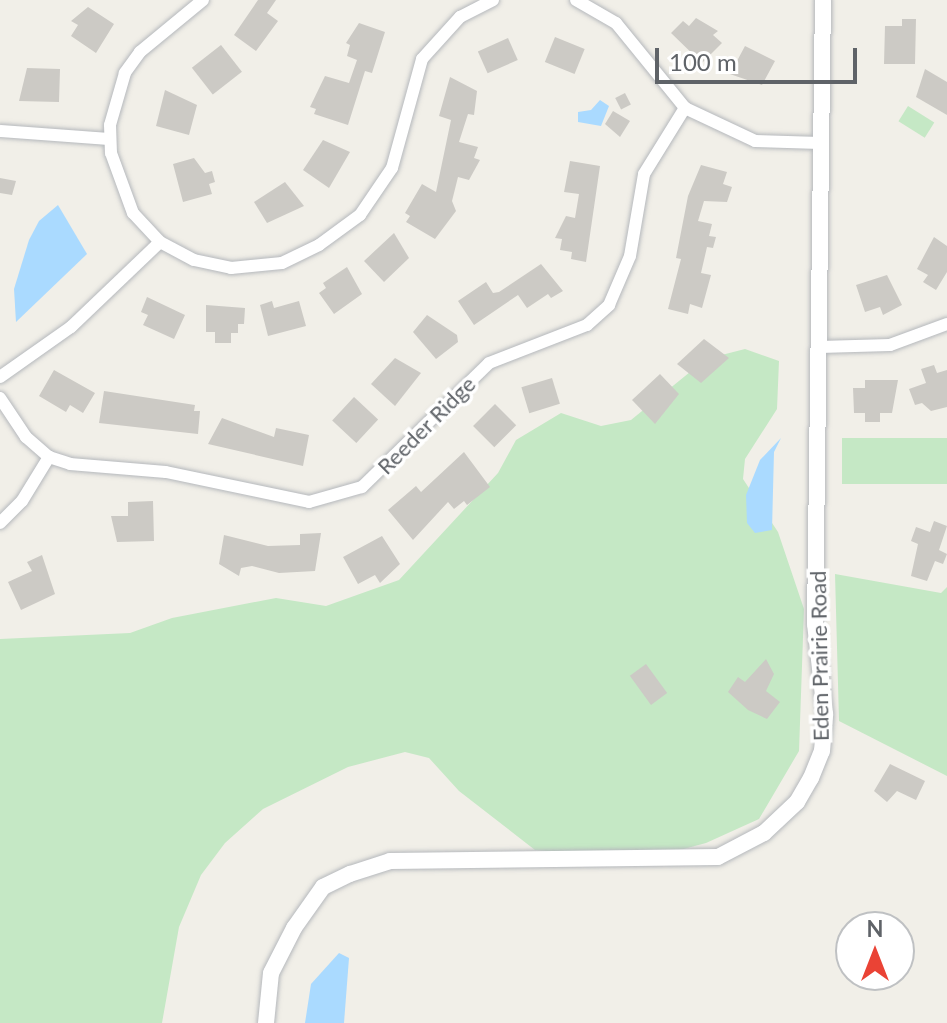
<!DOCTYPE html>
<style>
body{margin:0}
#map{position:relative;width:947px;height:1023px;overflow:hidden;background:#f1efe8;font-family:Lato,sans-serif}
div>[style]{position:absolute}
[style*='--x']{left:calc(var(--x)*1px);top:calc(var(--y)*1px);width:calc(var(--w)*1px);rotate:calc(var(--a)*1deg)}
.green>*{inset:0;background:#c5e8c5;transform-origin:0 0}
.water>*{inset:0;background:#aadaff}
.building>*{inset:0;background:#cccac5;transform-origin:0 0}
.roads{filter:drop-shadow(0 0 2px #b5b8bc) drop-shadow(0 0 2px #b5b8bc)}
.street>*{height:12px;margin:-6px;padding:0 6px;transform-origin:6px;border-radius:6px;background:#fff}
.secondary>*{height:16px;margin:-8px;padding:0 8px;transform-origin:8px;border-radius:8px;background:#fff}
span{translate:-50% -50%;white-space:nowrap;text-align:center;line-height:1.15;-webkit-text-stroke:7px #fff;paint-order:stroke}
.street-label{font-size:22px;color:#5f6368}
.north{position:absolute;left:835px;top:911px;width:80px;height:80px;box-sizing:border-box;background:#fff;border:2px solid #bfc1c3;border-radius:50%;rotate:0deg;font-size:22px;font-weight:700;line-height:32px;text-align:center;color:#5f6368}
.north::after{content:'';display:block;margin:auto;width:28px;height:36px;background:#ea4335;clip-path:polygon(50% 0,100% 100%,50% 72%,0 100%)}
.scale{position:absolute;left:655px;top:48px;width:202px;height:36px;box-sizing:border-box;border:4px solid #5f6368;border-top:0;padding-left:10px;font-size:24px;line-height:28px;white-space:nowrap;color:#5f6368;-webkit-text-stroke:6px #fff;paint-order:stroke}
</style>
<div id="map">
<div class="green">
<i style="left:908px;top:106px;width:31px;height:18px;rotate:32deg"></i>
<i style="clip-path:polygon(745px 349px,779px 361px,777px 409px,745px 459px,743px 479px,778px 532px,804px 609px,799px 751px,759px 819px,706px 843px,646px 859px,535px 850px,459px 791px,429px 758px,405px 752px,348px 767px,263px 809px,225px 843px,201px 875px,179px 927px,162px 1023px,0 1023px,0 639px,130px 633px,172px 618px,276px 598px,326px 606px,399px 580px,498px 473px,516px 440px,561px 413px,601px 426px,631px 420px,706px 359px)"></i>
<i style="left:947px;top:438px;width:46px;height:105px;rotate:90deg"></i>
<i style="clip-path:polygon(835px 574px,941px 593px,947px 587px,947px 776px,839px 721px)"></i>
</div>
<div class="water">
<i style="clip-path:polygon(600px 100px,609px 106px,601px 126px,578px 122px,578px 112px,591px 110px)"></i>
<i style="clip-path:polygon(58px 205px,87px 254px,16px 322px,14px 289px,29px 240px,39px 221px)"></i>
<i style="clip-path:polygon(781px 438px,774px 452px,772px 530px,755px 533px,747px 523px,746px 495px,760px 460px)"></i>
<i style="clip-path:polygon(339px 953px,349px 958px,344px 1023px,305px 1023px,311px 984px)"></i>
</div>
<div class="building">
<i style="clip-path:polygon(258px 0,276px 0,267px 13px,278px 21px,256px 51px,234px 35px)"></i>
<i style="clip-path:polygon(88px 7px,114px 24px,96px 53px,71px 36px,78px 25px,71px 21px)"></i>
<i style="clip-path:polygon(696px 18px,718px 31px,713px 35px,722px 43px,702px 63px,671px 33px,683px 21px,689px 26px)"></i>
<i style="clip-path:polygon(902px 19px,916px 19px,915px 64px,884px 64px,885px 26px,902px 26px)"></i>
<i style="clip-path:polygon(359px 23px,385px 32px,372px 73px,365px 71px,348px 125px,314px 114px,316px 109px,310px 107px,325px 76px,349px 83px,357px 60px,347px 56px,350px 45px,346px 43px)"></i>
<i style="left:555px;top:37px;width:32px;height:27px;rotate:22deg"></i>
<i style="left:508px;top:38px;width:24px;height:33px;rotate:66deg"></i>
<i style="left:221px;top:45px;width:34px;height:37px;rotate:52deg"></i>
<i style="clip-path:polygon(745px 46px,775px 61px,762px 85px,721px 71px,728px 57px,737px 61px)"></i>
<i style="clip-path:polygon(27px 68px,60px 69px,59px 102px,19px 101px)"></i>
<i style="clip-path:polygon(925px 69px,947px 82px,947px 115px,916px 97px)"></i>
<i style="clip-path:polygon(450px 77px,477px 91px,474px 115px,468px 114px,459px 142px,478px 147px,474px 158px,480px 160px,469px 180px,458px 177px,452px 201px,456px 211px,435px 239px,406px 222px,410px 216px,405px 213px,422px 184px,436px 192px,451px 120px,439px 116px)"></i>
<i style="clip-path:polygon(165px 90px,197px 105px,189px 135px,156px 126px)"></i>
<i style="left:625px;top:93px;width:13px;height:11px;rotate:63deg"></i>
<i style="clip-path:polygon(613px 111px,630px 121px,620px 137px,605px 124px)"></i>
<i style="clip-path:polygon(323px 140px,350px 152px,329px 188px,303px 170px)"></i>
<i style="clip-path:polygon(194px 158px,205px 173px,212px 171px,215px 182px,209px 184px,212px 194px,183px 202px,173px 164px)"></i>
<i style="clip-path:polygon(570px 161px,600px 166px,586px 262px,571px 259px,572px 252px,560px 250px,562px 239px,555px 238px,566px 216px,575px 218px,579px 194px,564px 192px)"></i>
<i style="clip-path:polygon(701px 165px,727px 172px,723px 184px,732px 187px,727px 202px,704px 201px,698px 221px,712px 224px,709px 236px,716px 237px,713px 248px,707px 247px,701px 273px,711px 275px,702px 308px,690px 304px,688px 314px,668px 309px,681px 259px,676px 258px,688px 196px)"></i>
<i style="clip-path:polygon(0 178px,16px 181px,12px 195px,0 193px)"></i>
<i style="clip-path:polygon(285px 182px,304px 206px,267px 223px,254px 202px)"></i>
<i style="clip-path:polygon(394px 233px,409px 258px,384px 282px,364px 261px)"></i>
<i style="clip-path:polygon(934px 237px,947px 246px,947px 272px,936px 290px,923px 282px,928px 275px,917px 269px)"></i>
<i style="clip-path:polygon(541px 264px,563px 291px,551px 298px,548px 294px,527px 308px,518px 295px,474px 325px,458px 301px,486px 282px,493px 293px,499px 292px)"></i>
<i style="clip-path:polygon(347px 267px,362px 294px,334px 314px,319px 293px,326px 288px,323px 283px)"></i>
<i style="clip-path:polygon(887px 275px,902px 305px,883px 315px,880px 307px,865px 312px,856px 285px)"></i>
<i style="clip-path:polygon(147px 297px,185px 315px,174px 339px,143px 325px,148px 315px,141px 312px)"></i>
<i style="clip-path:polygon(272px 301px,274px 308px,299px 301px,306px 326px,268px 336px,260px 305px)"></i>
<i style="clip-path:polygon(206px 305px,245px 308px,244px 324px,238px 324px,238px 333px,231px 333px,231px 343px,215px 343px,215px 332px,206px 332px)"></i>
<i style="clip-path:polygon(427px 315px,457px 335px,458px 342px,436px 359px,413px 332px)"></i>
<i style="clip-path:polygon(704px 339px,729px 358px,701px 383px,677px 364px)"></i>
<i style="clip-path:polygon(395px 358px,421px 373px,395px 406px,371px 384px)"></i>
<i style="clip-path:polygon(934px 365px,937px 373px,947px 370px,947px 407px,931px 411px,922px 403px,915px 405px,909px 389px,926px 383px,921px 369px)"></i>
<i style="clip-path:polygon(54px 370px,95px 393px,83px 413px,70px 405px,66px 412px,39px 396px)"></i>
<i style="clip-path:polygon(660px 374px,679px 394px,655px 424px,632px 400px)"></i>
<i style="left:552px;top:378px;width:27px;height:32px;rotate:73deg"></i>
<i style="clip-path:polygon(865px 380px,898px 380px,892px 413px,880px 413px,880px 422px,865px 422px,865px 413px,854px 413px,853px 388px,865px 388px)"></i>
<i style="clip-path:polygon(104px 391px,195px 405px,194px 411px,200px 411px,198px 434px,99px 423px)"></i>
<i style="left:354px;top:397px;width:33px;height:32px;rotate:43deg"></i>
<i style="left:495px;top:404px;width:30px;height:31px;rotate:45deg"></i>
<i style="clip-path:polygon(222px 418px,274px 437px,276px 428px,309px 435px,303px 466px,208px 444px)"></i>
<i style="clip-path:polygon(464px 452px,490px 487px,467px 505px,464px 501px,454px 509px,448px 502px,413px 540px,388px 510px,416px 486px,421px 492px)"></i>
<i style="clip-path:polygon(153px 501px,154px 541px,117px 542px,111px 516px,128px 516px,128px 502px)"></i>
<i style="clip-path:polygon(934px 521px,947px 526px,939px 550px,947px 554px,943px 564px,935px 561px,927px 581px,911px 576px,918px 544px,911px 541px,916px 527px,930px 532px)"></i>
<i style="clip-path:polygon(321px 533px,315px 571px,279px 573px,252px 566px,241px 568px,239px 576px,219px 564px,224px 535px,268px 546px,300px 545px,300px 534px)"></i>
<i style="clip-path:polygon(382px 536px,400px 564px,380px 583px,375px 575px,358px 584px,343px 557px)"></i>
<i style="clip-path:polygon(42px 555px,55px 594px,21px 610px,8px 582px,32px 571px,27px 562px)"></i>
<i style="clip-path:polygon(766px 659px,774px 674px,766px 691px,780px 702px,767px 719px,748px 710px,728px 692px,738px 677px,745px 682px)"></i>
<i style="left:646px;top:664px;width:36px;height:20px;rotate:54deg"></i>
<i style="clip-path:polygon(890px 764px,925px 781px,916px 800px,897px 791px,887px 802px,874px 791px)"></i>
</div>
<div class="roads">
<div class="street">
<i style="--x:203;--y:0;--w:82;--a:140.5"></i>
<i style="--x:140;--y:52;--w:26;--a:126"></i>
<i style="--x:125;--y:73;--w:54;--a:106.1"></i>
<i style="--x:110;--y:125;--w:28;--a:88"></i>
<i style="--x:111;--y:153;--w:64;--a:69.9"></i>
<i style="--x:133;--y:213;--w:40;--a:47"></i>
<i style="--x:160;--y:242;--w:38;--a:28"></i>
<i style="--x:194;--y:260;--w:38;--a:12"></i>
<i style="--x:231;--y:268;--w:51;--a:-5.6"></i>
<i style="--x:282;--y:263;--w:41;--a:-25.9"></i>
<i style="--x:319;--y:245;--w:51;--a:-36.2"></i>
<i style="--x:360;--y:215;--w:57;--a:-55.8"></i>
<i style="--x:392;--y:168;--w:113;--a:-74.6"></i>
<i style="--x:422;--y:59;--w:57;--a:-47.9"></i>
<i style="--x:460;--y:17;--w:37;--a:-27"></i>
<i style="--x:576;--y:0;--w:46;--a:29.9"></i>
<i style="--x:616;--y:23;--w:109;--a:50.9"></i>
<i style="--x:685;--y:108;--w:77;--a:25.2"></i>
<i style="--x:755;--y:141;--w:65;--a:1.8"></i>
<i style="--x:0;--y:131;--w:110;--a:4.2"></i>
<i style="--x:820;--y:347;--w:70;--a:-1.6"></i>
<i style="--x:890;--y:345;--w:61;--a:-20.2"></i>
<i style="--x:0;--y:377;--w:87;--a:-35.2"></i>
<i style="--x:71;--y:327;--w:123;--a:-43.7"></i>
<i style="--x:0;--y:398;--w:47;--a:56.3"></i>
<i style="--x:26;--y:437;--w:30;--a:41"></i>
<i style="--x:49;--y:457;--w:22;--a:18"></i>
<i style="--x:70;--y:464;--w:96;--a:4.8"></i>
<i style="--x:166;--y:472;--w:146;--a:11.8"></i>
<i style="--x:309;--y:502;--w:55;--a:-15.8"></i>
<i style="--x:362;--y:487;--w:177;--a:-44.3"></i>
<i style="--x:489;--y:363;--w:105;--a:-21.2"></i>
<i style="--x:587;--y:325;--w:30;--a:-42"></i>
<i style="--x:609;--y:305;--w:53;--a:-66.8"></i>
<i style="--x:630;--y:256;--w:83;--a:-80.3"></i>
<i style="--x:644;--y:174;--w:78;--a:-58.2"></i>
<i style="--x:0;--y:523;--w:31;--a:-45"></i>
<i style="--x:22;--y:501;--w:52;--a:-58.5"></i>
</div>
<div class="secondary">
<i style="--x:266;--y:1023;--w:50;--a:-84.3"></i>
<i style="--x:271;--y:973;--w:51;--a:-62.9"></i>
<i style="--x:294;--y:928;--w:50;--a:-54.7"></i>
<i style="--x:323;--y:887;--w:30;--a:-26"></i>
<i style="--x:350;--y:874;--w:42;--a:-18"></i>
<i style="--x:390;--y:861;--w:328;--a:-0.7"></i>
<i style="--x:718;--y:857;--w:52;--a:-27.6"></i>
<i style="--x:764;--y:833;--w:45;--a:-43.2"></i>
<i style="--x:797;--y:802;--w:28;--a:-60"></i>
<i style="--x:811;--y:778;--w:29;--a:-68"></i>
<i style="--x:822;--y:751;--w:37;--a:-85"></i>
<i style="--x:825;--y:714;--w:91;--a:-96.3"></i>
<i style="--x:815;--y:624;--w:624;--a:-89.27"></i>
</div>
</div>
<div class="street-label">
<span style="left:426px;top:425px;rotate:-45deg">Reeder Ridge</span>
<span style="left:819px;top:656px;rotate:-91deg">Eden Prairie Road</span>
</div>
<div class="north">N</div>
<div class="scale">100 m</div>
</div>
